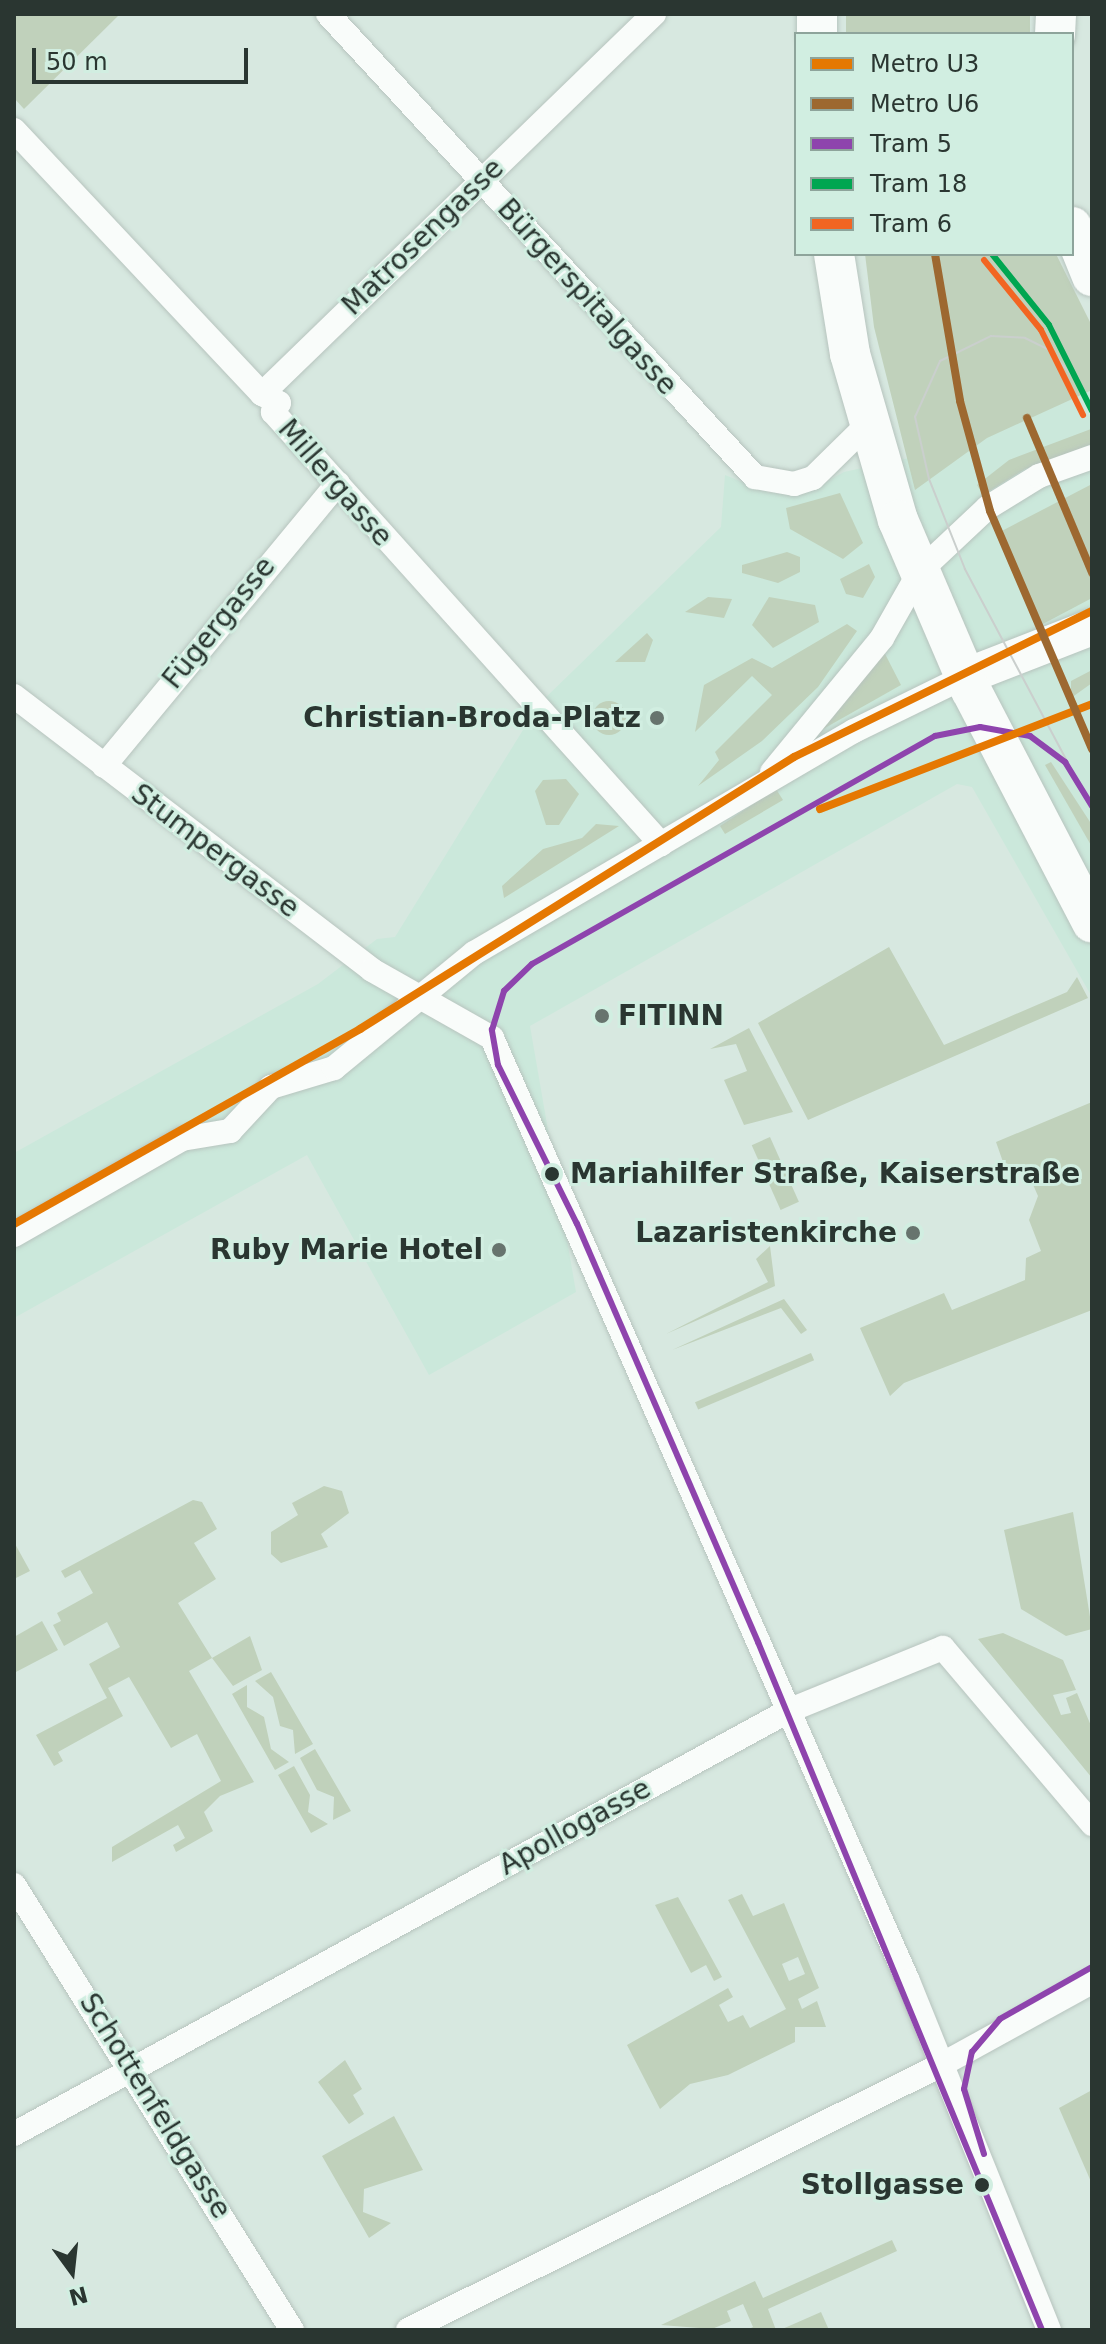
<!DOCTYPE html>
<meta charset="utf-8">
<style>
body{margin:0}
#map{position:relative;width:1106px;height:2344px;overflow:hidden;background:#d7e8e0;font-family:"DejaVu Sans",sans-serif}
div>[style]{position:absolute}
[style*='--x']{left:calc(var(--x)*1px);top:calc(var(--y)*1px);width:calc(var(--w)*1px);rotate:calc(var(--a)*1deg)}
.built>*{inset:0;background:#cbe8db}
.green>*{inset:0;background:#c0d1bb;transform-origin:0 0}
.round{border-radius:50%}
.roads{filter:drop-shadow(0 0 2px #b7c4be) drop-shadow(0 0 2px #b7c4be)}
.street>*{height:24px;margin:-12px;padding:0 12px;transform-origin:12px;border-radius:12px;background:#f9fcfa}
.secondary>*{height:36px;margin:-18px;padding:0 18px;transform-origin:18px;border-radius:18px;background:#f9fcfa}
.primary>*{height:40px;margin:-20px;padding:0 20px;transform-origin:20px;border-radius:20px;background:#f9fcfa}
.tram>*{height:2px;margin:-1px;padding:0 1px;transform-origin:1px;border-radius:1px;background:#cacfcd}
.tram-1>*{height:6px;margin:-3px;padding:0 3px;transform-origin:3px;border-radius:3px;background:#8e44ad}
.tram-2>*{height:6px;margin:-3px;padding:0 3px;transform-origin:3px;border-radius:3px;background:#00a651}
.tram-3>*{height:6px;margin:-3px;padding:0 3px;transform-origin:3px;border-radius:3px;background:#f26522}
.metro-1>*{height:8px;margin:-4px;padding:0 4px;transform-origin:4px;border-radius:4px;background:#e57802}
.metro-2>*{height:8px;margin:-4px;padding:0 4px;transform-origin:4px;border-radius:4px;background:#9d6830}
.dots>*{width:22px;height:22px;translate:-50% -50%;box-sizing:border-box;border:4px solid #d1eee1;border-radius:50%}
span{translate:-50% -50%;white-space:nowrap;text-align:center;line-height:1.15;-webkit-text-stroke:6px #d1eee1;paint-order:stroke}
.street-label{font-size:28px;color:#2a3631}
.poi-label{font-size:28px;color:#2a3631;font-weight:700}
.right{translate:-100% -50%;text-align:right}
.left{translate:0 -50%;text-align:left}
.stop-label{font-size:28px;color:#2a3631;font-weight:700}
.frame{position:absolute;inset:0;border:16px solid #2a3631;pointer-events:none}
.legend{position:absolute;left:794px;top:32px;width:280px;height:224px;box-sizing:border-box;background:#d1eee1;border:2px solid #8ea49b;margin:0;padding:10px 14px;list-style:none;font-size:24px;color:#2a3631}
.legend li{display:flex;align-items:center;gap:16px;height:40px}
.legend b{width:40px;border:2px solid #8ea49b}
.north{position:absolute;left:32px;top:2232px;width:80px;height:80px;-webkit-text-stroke:6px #d1eee1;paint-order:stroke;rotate:165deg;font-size:22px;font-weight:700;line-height:32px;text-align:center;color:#2a3631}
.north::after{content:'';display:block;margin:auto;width:28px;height:36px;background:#2a3631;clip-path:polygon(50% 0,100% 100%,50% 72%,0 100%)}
.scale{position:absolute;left:32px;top:48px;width:216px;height:36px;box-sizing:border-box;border:4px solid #2a3631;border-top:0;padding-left:10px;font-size:24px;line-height:28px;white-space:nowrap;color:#2a3631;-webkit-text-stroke:6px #d1eee1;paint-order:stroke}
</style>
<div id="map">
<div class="built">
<i style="clip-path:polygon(1092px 389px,1092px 997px,972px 787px,957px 784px,530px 1026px,576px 1292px,532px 1317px,429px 1375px,307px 1155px,14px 1318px,14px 1153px,318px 984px,377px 939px,395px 937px,539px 704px,721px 527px,725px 475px,769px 493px,805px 493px,844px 472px,918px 456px)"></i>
</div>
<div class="green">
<i style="clip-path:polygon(14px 14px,119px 14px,119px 15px,24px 109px,14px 98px)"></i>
<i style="left:846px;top:14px;width:184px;height:20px"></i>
<i style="clip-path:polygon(865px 254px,1056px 254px,1092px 326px,1092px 390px,987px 438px,915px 490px,874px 327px)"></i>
<i style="clip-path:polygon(1091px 429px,1092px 444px,1025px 469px,983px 495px,977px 485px,1009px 460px)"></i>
<i style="clip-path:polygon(1092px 484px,1092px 598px,1041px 625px,998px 533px)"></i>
<i style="clip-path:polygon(840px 493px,863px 543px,843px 559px,790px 529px,786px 508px)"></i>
<i style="clip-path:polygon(787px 552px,800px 557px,800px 572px,778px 583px,742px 573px,742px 565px)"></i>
<i style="clip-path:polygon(869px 564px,875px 577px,863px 598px,846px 594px,840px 579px)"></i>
<i style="clip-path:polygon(708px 597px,732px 599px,724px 618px,685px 612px)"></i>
<i style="clip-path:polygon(769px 597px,815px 605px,819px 622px,773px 648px,752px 625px)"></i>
<i style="clip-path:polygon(847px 624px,857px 631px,818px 687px,762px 741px,698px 786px,719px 760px,715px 752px,772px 695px,752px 676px,695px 732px,704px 685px,752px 658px,772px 668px)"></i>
<i style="clip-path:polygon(647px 633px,653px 640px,645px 662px,615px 662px)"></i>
<i style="clip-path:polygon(883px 650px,901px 685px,816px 733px)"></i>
<i style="clip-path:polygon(1092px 670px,1092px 683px,1071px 698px,1071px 681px)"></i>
<i class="round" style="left:592px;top:701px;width:34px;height:34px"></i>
<i style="clip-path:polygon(1051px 762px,1092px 825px,1092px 847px,1045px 765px)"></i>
<i style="clip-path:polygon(566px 779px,579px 794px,559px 825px,546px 825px,535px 791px,543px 780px)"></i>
<i style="clip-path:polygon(776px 789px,783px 800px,725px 834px,720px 826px)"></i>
<i style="clip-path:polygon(596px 824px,619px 826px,504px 898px,502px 886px,543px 849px,582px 838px)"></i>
<i style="clip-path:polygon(889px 947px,944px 1045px,1067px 992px,1077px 977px,1088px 998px,808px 1120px,758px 1023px)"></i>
<i style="clip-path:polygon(749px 1028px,793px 1112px,744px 1125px,724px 1080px,747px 1071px,736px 1044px,710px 1049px)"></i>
<i style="clip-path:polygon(1092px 1102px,1092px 1310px,904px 1383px,890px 1396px,860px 1328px,944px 1293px,952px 1310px,1025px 1280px,1026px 1258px,1041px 1251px,1029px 1220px,1038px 1196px,1027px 1171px,1003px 1162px,996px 1142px)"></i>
<i style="left:770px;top:1137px;width:71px;height:20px;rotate:66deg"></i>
<i style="clip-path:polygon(770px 1246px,775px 1286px,666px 1334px,768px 1282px,756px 1259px)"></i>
<i style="clip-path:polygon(784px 1299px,807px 1330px,801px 1334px,781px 1308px,672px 1350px)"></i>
<i style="left:811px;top:1353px;width:8px;height:126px;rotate:67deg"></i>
<i style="clip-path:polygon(324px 1486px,342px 1491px,349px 1513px,321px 1534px,328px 1547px,281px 1563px,271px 1554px,271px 1532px,298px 1515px,292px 1503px)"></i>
<i style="clip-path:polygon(193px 1500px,202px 1502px,217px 1529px,194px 1543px,216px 1579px,178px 1603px,212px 1658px,250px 1636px,262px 1670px,233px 1686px,212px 1658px,189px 1671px,254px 1782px,220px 1796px,204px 1812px,213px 1831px,176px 1852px,173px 1845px,185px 1838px,178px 1825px,112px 1862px,112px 1847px,221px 1781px,197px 1734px,171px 1748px,129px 1677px,108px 1688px,123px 1716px,58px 1752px,63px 1761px,54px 1766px,36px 1735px,107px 1698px,89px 1664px,120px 1647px,107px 1622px,64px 1646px,53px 1625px,61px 1621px,57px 1613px,93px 1593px,80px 1570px,65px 1578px,61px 1571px)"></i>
<i style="clip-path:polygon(1073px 1512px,1092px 1629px,1066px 1636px,1021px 1609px,1004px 1530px)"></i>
<i style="clip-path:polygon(14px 1542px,30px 1571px,14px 1579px)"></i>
<i style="clip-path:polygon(42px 1621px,58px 1650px,14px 1673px,14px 1637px)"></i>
<i style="clip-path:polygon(1003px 1633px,1063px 1660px,1076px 1690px,1053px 1695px,1061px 1715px,1071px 1713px,1066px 1698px,1077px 1693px,1092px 1728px,1092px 1778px,978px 1639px)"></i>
<i style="clip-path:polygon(271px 1672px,313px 1744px,295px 1754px,293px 1730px,280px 1726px,273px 1697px,255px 1681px)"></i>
<i style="clip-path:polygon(247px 1685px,247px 1707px,264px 1717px,271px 1749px,289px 1762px,275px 1770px,232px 1694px)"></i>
<i style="clip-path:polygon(315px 1749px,351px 1811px,333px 1820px,334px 1797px,317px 1790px,300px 1758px)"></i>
<i style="clip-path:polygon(294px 1766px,310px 1795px,308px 1812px,328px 1824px,311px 1833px,278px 1775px)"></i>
<i style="clip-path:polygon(evenodd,742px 1894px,753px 1916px,784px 1903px,819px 1988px,798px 1999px,802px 2009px,817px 2001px,826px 2027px,795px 2027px,795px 2042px,728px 2075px,690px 2084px,660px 2109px,627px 2045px,728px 1988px,733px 1997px,719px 2005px,728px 2022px,743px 2015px,750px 2028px,786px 2009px,728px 1900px,742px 1894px,798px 1957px,805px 1974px,789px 1981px,782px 1964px,798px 1957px)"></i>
<i style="clip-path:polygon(678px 1897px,722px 1977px,714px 1981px,706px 1965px,691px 1973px,655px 1905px)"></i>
<i style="clip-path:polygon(345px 2060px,362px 2089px,353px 2095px,364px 2114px,349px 2124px,318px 2082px)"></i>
<i style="clip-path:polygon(1092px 2090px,1092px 2184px,1059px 2108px)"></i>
<i style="clip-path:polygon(394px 2116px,423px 2170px,364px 2189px,363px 2212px,391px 2223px,369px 2238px,322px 2156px)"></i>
<i style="clip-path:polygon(892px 2240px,897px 2251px,768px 2309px,776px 2330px,747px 2330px,753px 2327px,743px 2304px,727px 2311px,731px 2321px,712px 2329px,661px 2325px,755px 2281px,763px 2298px)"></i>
<i style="clip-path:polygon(821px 2312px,829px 2330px,780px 2330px)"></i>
</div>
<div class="roads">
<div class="street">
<i style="--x:328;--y:14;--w:630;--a:47.32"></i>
<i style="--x:755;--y:477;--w:40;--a:10"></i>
<i style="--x:794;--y:484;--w:20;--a:-18"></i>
<i style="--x:813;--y:478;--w:76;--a:-44.5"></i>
<i style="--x:14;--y:130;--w:362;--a:46.8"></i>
<i style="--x:262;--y:394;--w:19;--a:28"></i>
<i style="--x:279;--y:403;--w:11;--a:124"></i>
<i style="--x:273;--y:412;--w:581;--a:48.07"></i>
<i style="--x:262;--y:394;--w:546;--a:-44.11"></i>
<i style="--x:14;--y:696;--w:451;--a:37.4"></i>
<i style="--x:372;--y:970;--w:138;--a:29.5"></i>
<i style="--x:492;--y:1038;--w:1031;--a:66.2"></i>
<i style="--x:908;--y:1981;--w:376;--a:68"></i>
<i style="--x:104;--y:766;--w:367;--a:-50.4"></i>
<i style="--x:772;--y:772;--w:173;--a:-50.6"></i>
<i style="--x:882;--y:638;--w:77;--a:-60.4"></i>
<i style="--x:920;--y:571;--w:92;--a:-43.2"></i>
<i style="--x:987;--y:508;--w:61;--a:-31.6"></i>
<i style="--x:1039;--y:476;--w:56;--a:-19.7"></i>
<i style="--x:14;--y:1235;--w:193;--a:-29.7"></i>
<i style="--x:182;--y:1139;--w:49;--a:-9.5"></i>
<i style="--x:230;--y:1131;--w:60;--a:-47"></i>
<i style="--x:271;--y:1087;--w:66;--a:-16.8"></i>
<i style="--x:334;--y:1068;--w:181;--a:-39.4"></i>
<i style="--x:474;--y:953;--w:440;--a:-30.3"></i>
<i style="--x:854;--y:731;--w:123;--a:-26.1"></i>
<i style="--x:14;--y:1885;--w:525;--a:58.01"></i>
<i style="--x:14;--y:2134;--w:884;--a:-28.65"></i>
<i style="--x:790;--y:1710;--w:165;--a:-22.1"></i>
<i style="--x:943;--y:1648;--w:231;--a:49.7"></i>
<i style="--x:408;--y:2330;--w:595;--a:-26.44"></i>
<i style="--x:941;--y:2065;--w:172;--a:-28.8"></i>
</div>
<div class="secondary">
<i style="--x:964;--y:677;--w:137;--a:-21.3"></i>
</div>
<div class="primary">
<i style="--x:817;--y:14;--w:20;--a:90"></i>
<i style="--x:1055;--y:34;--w:20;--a:-87"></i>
<i style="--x:1072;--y:227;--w:53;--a:67.8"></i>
<i style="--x:834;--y:254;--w:101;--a:80.9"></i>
<i style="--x:850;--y:354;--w:173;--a:73.9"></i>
<i style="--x:898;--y:520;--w:185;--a:66.8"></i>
<i style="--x:971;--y:690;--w:262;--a:62.5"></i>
</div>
</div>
<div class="tram">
<i style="--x:1092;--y:757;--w:32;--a:90"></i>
<i style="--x:1076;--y:778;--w:237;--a:-118"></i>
<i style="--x:965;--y:569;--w:97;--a:-111.8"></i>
<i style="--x:929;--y:479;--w:64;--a:-102.7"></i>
<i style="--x:915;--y:417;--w:61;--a:-65.9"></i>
<i style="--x:940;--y:361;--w:57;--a:-26.1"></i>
<i style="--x:991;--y:336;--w:34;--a:3"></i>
<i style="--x:1025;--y:338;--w:28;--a:26"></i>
<i style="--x:1050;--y:350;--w:48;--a:49.3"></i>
</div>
<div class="tram-1">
<i style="--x:984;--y:2154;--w:68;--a:-107.1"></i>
<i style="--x:964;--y:2089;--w:38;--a:-78"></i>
<i style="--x:972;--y:2052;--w:43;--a:-49.7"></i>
<i style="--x:1000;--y:2019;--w:106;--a:-29.5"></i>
<i style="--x:1042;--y:2330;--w:744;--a:-112.43"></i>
<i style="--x:758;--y:1642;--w:456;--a:-113.4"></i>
<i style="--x:577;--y:1224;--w:178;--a:-116.4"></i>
<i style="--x:498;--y:1065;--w:36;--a:-100"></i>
<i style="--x:492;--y:1030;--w:41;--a:-72.9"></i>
<i style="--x:504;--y:991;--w:39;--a:-44"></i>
<i style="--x:532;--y:964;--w:463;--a:-29.5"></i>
<i style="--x:935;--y:736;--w:46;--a:-11.3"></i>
<i style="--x:980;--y:727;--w:51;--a:10.2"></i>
<i style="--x:1030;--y:736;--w:44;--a:36.6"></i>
<i style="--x:1065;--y:762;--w:52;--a:58.5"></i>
</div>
<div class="tram-2">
<i style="--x:992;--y:254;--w:91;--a:51.2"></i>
<i style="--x:1049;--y:325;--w:96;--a:63.4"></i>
</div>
<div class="tram-3">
<i style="--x:984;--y:260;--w:90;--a:50.8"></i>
<i style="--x:1041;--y:330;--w:95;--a:63.7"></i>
</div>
<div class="metro-1">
<i style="--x:820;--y:809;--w:292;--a:-21.1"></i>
<i style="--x:14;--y:1224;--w:397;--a:-29.4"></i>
<i style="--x:360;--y:1029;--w:512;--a:-32.08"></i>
<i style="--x:794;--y:757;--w:332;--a:-26.1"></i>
</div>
<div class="metro-2">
<i style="--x:935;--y:254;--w:149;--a:80.3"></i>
<i style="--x:960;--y:401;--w:114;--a:74.7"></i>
<i style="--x:990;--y:511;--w:259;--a:66.8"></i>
<i style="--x:1027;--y:418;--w:168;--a:67.2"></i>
</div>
<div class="dots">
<i style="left:657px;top:718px;background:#67746e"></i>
<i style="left:602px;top:1016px;background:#67746e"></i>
<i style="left:552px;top:1174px;background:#2a3631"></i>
<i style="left:913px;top:1233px;background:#67746e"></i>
<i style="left:499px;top:1250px;background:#67746e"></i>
<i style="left:982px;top:2185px;background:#2a3631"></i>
</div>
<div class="street-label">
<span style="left:423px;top:237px;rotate:-44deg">Matrosengasse</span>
<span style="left:587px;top:297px;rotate:48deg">Bürgerspitalgasse</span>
<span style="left:335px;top:483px;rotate:49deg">Millergasse</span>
<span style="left:219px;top:623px;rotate:-51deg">Fügergasse</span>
<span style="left:215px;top:851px;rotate:37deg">Stumpergasse</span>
<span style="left:575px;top:1827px;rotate:-29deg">Apollogasse</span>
<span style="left:155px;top:2106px;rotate:58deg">Schottenfeldgasse</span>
</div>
<div class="poi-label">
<span class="right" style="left:641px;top:718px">Christian-Broda-Platz</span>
<span class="left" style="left:618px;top:1016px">FITINN</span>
<span class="right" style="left:897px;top:1233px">Lazaristenkirche</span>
<span class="right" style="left:483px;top:1250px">Ruby Marie Hotel</span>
</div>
<div class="stop-label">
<span class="left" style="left:570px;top:1174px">Mariahilfer Straße, Kaiserstraße</span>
<span class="right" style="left:964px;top:2185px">Stollgasse</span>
</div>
<div class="frame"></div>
<ul class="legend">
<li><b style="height:10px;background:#e57802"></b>Metro U3</li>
<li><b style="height:10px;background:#9d6830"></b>Metro U6</li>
<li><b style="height:10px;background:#8e44ad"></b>Tram 5</li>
<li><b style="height:10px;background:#00a651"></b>Tram 18</li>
<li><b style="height:10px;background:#f26522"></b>Tram 6</li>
</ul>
<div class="north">N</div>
<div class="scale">50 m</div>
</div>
